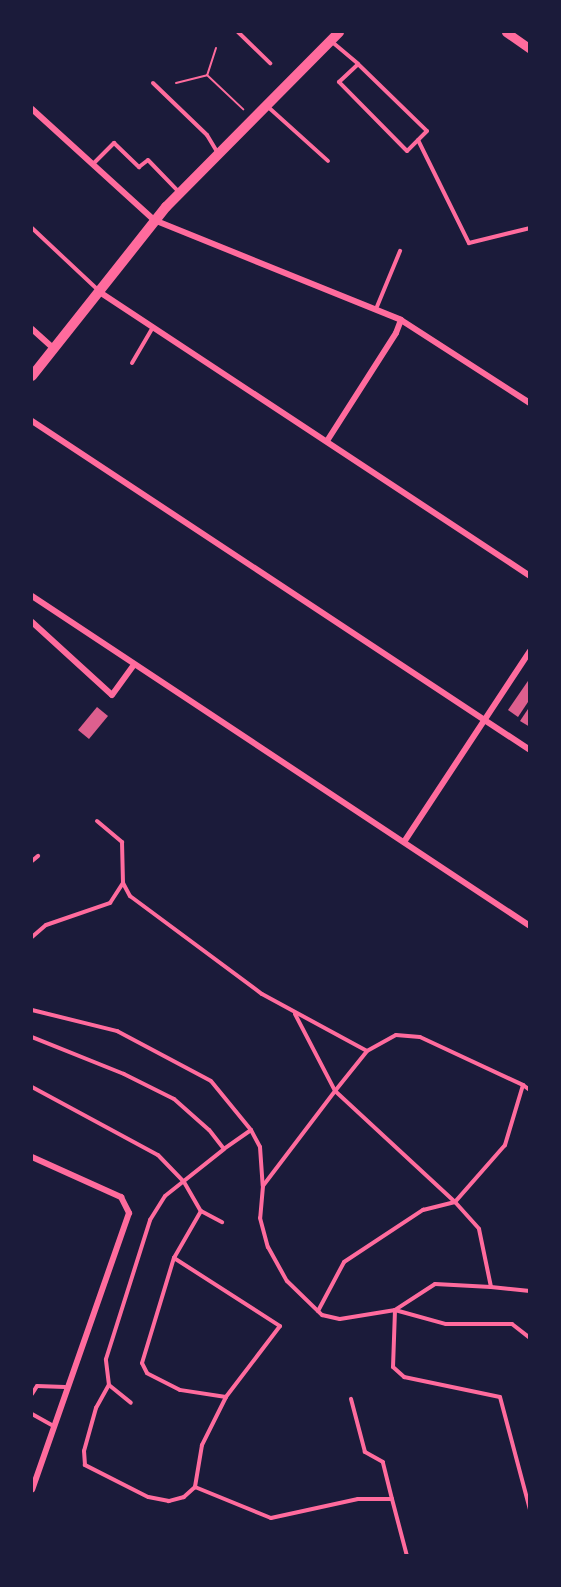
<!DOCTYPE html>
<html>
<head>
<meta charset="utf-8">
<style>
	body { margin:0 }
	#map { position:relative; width:561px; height:1587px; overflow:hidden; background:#1b1b3a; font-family:"Work Sans",sans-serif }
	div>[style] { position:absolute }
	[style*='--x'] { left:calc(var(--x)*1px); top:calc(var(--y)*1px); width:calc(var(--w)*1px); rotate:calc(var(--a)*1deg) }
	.building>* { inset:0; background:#dd5f8e }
	.path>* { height:2px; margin:-1px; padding:0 1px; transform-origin:1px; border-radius:1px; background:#ff6b9d }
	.service>* { height:4px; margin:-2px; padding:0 2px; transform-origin:2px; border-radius:2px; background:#ff6b9d }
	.minor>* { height:6px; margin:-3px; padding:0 3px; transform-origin:3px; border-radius:3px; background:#ff6b9d }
	.tertiary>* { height:9px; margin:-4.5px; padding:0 4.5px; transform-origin:4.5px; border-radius:4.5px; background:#ff6b9d }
	.secondary>* { height:10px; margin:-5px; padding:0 5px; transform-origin:5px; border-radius:5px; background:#ff6b9d }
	span { translate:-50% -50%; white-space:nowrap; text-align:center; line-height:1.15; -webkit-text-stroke:4.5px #1b1b3a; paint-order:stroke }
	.frame { position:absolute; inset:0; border:33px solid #1b1b3a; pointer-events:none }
</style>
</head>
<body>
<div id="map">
	<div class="building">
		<div style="clip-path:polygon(530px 678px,530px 699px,518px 717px,508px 710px)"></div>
		<div style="clip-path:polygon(530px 706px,530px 727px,520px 721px)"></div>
		<div style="clip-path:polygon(97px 707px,108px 716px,89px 739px,78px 730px)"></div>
	</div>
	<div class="path">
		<div style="--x:216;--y:48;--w:28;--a:108"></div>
		<div style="--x:207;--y:75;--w:50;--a:43.4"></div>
		<div style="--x:176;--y:83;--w:32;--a:-14"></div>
	</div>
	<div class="service">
		<div style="--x:238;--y:32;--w:45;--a:44.1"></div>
		<div style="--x:331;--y:41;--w:35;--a:40"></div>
		<div style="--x:358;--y:64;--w:96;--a:44.2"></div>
		<div style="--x:427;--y:131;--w:28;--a:135"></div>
		<div style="--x:407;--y:151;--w:97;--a:-134.6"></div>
		<div style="--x:339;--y:82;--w:26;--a:-43"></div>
		<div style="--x:153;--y:83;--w:75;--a:43.9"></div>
		<div style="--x:207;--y:135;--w:21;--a:59"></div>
		<div style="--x:267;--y:106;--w:82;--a:42"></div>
		<div style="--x:418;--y:140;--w:115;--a:63.7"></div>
		<div style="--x:469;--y:243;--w:63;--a:-13.8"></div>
		<div style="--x:93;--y:164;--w:30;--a:-45"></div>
		<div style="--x:114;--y:143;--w:35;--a:44"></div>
		<div style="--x:139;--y:167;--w:11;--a:-38"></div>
		<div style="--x:148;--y:160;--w:46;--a:45.9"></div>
		<div style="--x:32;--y:228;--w:91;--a:43.2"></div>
		<div style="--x:376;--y:309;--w:63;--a:-67.5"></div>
		<div style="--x:132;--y:363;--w:42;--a:-59.7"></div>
		<div style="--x:97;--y:821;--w:33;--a:40"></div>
		<div style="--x:122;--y:842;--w:41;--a:88.6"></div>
		<div style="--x:123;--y:883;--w:15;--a:62"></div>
		<div style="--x:130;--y:896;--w:164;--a:36.6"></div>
		<div style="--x:262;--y:994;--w:119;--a:28.5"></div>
		<div style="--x:32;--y:861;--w:8;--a:-40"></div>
		<div style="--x:32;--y:937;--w:18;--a:-41"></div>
		<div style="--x:46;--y:925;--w:68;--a:-19"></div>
		<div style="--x:110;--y:903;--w:24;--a:-57"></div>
		<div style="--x:32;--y:1010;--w:88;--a:13.9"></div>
		<div style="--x:117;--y:1031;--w:106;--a:28"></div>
		<div style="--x:211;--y:1081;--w:63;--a:50.8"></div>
		<div style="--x:251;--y:1130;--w:33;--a:145"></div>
		<div style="--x:224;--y:1149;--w:24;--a:-128"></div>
		<div style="--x:209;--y:1130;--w:47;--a:-138.5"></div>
		<div style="--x:174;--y:1099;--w:56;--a:-153.4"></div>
		<div style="--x:124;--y:1074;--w:99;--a:-158.1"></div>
		<div style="--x:295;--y:1014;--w:87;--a:62.5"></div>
		<div style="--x:335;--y:1091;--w:119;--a:127.2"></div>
		<div style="--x:263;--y:1186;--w:32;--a:95"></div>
		<div style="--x:260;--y:1218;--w:30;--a:75"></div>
		<div style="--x:268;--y:1247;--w:39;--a:61"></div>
		<div style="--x:287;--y:1281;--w:49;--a:44.2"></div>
		<div style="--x:322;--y:1315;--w:18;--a:13"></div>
		<div style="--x:340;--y:1319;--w:56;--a:-9.3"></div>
		<div style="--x:395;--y:1310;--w:53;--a:15.4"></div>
		<div style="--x:446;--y:1324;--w:66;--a:0"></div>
		<div style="--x:512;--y:1324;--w:23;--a:38"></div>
		<div style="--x:523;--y:1085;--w:63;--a:106.7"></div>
		<div style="--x:505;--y:1145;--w:76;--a:131.3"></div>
		<div style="--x:455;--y:1202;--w:163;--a:-137.2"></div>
		<div style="--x:335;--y:1091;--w:51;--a:-51.3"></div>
		<div style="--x:367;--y:1051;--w:33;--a:-29"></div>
		<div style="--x:396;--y:1035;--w:24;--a:5"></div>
		<div style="--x:420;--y:1037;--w:114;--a:25"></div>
		<div style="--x:523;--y:1085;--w:9;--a:36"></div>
		<div style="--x:32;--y:1087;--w:143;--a:28.4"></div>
		<div style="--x:158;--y:1155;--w:37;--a:46"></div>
		<div style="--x:184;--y:1182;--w:34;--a:60"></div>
		<div style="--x:201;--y:1211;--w:54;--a:119.9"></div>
		<div style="--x:174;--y:1258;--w:126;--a:32.7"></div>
		<div style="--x:280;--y:1326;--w:89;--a:127.3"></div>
		<div style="--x:226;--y:1397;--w:47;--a:-171.3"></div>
		<div style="--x:180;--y:1390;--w:37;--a:-153"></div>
		<div style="--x:147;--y:1373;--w:11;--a:-117"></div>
		<div style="--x:142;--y:1363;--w:110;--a:-73.1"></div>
		<div style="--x:251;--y:1130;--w:19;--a:62"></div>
		<div style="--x:260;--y:1147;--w:39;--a:86"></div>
		<div style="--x:201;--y:1211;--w:24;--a:28"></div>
		<div style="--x:491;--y:1287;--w:56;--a:-176.9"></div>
		<div style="--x:435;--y:1284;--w:48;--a:147"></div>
		<div style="--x:395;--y:1310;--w:57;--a:92"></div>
		<div style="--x:393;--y:1367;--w:15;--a:42"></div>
		<div style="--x:404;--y:1377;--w:98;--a:11.8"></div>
		<div style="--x:500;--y:1397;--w:117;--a:75.1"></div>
		<div style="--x:318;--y:1311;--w:55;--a:-62"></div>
		<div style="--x:344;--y:1262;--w:95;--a:-33.4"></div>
		<div style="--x:423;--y:1210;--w:33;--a:-14"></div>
		<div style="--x:455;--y:1202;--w:36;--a:48"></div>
		<div style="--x:479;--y:1229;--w:59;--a:78.3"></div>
		<div style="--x:491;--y:1287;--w:39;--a:6"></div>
		<div style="--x:109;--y:1385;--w:28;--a:39"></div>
		<div style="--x:32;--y:1394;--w:9;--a:-58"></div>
		<div style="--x:37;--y:1386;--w:28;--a:2"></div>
		<div style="--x:226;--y:1397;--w:54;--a:116.6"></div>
		<div style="--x:202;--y:1445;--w:43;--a:99.5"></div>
		<div style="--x:195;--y:1487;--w:82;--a:22.2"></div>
		<div style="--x:271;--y:1518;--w:89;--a:-12.3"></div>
		<div style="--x:358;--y:1499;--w:34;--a:0"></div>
		<div style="--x:392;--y:1499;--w:38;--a:-104"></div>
		<div style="--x:383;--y:1462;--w:21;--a:-151"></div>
		<div style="--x:365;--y:1452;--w:55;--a:-104.8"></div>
		<div style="--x:32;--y:1414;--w:23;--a:29"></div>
		<div style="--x:195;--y:1487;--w:15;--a:138"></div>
		<div style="--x:184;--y:1497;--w:16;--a:165"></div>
		<div style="--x:169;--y:1501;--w:21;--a:-169"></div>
		<div style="--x:148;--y:1497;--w:71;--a:-153.1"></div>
		<div style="--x:85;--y:1465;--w:14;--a:-94"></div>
		<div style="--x:84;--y:1451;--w:45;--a:-74.4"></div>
		<div style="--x:96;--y:1408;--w:26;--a:-61"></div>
		<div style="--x:109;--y:1385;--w:26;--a:-97"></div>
		<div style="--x:106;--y:1359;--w:146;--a:-72.4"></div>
		<div style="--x:150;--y:1220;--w:28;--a:-58"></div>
		<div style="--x:165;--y:1196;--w:75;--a:-38.5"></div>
		<div style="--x:392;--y:1499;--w:59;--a:75.3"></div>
	</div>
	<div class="minor">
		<div style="--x:32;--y:109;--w:165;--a:42.3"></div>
		<div style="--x:154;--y:220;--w:266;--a:22"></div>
		<div style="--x:401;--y:320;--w:153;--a:32.8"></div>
		<div style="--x:98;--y:291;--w:518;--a:33.41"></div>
		<div style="--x:32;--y:329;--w:28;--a:42"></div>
		<div style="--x:32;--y:421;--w:597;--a:33.45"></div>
		<div style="--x:327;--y:441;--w:128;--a:-57.4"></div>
		<div style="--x:396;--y:333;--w:14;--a:-69"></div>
		<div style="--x:32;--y:596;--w:597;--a:33.53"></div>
		<div style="--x:32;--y:622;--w:108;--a:42.4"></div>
		<div style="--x:112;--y:695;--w:37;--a:-54"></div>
		<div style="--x:404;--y:842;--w:229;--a:-56.6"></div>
		<div style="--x:32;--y:1157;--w:98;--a:24.2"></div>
		<div style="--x:121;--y:1197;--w:18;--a:63"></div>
		<div style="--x:129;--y:1213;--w:293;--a:109.3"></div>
	</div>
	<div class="tertiary">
		<div style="--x:506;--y:32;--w:29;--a:35"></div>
	</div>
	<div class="secondary">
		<div style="--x:32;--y:376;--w:216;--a:-51.6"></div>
		<div style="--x:166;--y:207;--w:246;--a:-45.3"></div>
	</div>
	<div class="frame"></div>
</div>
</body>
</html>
